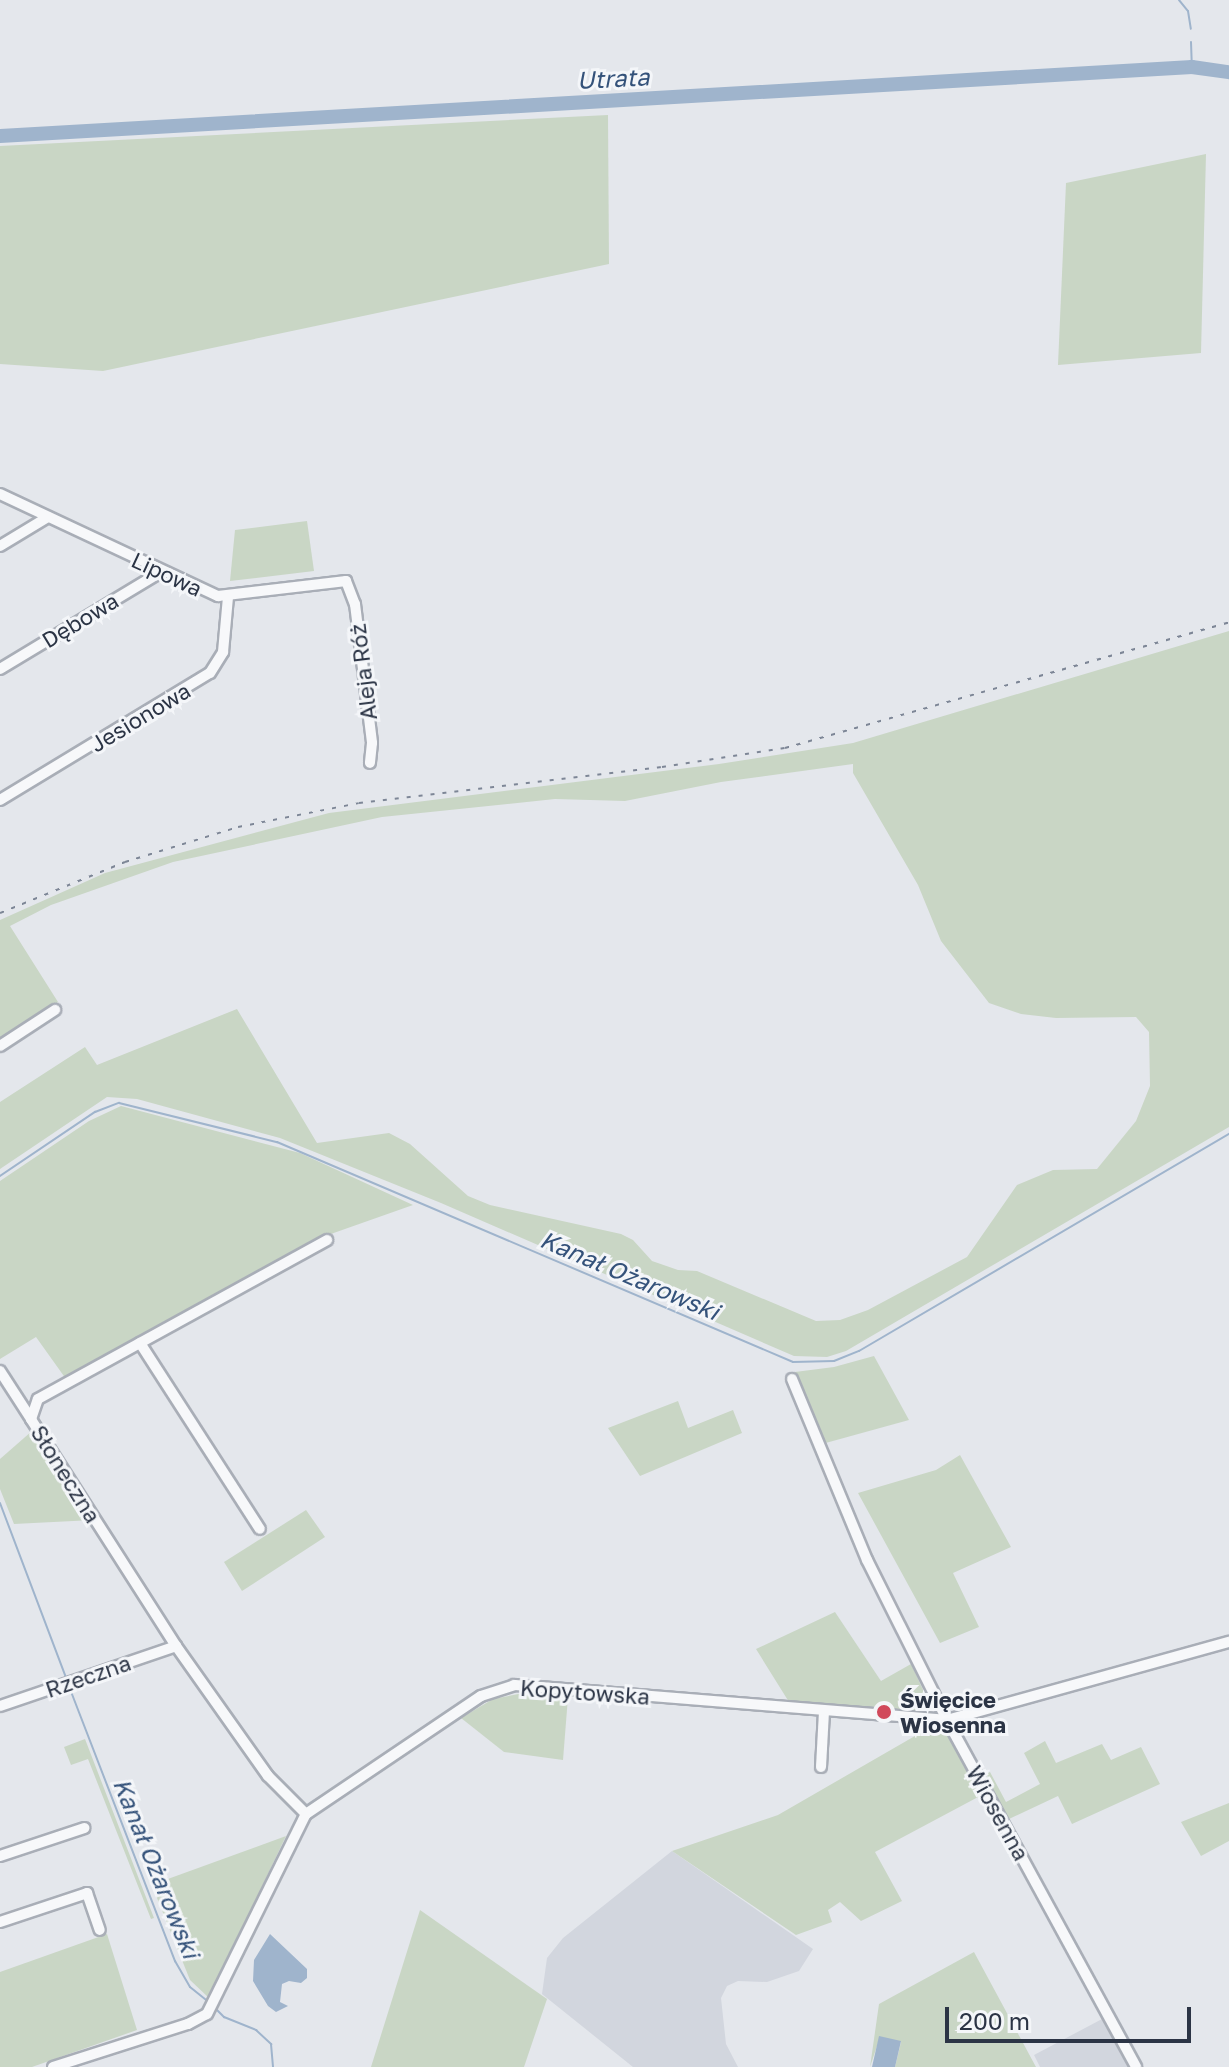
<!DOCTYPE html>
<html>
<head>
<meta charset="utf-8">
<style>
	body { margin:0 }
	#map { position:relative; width:1229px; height:2067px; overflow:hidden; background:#e4e7ec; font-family:"Golos Text",sans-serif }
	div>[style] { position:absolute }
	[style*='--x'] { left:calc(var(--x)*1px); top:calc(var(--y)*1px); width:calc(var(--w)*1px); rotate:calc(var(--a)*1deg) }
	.built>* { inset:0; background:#d2d6de }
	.green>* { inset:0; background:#c9d6c5 }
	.water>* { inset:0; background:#9fb4cc }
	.stream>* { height:2px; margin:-1px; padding:0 1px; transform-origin:1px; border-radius:1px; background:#9fb4cc }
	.river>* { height:14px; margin:-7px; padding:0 7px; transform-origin:7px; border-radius:7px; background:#9fb4cc }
	.roads { filter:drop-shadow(2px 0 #a9aeb7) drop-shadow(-2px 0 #a9aeb7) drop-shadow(0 2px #a9aeb7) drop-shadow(0 -2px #a9aeb7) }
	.minor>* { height:10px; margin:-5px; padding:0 5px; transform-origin:5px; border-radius:5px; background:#f7f8fa }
	.rail>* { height:2px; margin-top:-1px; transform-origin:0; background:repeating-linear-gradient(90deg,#7d8696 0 4px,transparent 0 12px) }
	.dots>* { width:22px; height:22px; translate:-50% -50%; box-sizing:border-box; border:4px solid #f4f6f9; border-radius:50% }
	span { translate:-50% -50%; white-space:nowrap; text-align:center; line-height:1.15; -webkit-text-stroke:6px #f4f6f9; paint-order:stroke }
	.street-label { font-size:22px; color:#2b3445 }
	.poi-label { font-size:22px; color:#2b3445; font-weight:700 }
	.left { translate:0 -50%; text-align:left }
	.water-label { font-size:24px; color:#34527a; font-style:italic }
	.scale { position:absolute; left:945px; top:2007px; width:246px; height:36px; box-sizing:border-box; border:4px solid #2b3445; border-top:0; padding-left:10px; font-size:24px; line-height:28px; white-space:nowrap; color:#2b3445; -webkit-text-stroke:6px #f4f6f9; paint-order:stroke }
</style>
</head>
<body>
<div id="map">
	<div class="built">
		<div style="clip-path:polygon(672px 1851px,813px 1949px,799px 1971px,767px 1982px,738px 1981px,727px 1986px,721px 1998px,726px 2044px,738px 2067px,633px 2067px,542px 1994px,547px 1958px,563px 1938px)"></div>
		<div style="clip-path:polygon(1104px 2018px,1130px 2067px,1040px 2067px,1034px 2055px)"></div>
	</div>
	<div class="green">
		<div style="clip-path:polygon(608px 115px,609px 264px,103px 371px,0 364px,0 146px)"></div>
		<div style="clip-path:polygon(1206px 154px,1201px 353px,1058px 365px,1066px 183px)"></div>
		<div style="clip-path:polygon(307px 521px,314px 571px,230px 581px,235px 530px)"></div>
		<div style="clip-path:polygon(1229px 631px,1229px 1127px,846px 1351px,827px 1357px,794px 1356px,441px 1203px,280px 1138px,137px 1099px,107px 1097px,0 1169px,0 1102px,85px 1047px,97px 1065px,237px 1009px,317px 1143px,389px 1133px,410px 1144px,468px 1196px,490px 1205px,621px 1234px,633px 1240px,652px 1261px,678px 1270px,697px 1271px,816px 1321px,840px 1320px,868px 1310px,967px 1257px,1017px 1185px,1053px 1170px,1097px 1169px,1136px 1121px,1150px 1086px,1149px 1032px,1136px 1017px,1056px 1018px,1021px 1014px,989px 1003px,941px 941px,918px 885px,853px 773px,853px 764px,721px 782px,625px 801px,555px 799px,382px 817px,173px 862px,51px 905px,10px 926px,58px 1002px,0 1040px,0 920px,105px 873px,329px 813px,719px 764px,853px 743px)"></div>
		<div style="clip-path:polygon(121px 1106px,300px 1153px,413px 1205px,328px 1235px,66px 1379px,36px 1337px,0 1359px,0 1181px,89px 1121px)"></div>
		<div style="clip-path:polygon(874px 1356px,909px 1420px,822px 1444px,795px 1372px,834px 1367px)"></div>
		<div style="clip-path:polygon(678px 1401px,688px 1428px,733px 1410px,742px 1433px,640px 1476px,608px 1428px)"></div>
		<div style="clip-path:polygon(32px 1431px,93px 1520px,14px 1524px,0 1489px,0 1459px)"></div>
		<div style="clip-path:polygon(960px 1455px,1011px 1547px,953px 1573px,979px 1627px,940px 1643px,858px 1493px,936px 1470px)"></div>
		<div style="clip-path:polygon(306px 1510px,325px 1537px,242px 1591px,224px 1562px)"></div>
		<div style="clip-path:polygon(835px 1612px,881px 1681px,911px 1664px,932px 1709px,931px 1713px,789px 1702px,756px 1649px)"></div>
		<div style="clip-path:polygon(534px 1691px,568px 1697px,563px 1760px,504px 1752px,461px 1718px,493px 1699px)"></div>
		<div style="clip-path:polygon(934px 1725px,947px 1729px,980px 1796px,875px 1852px,902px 1901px,861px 1921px,840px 1902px,828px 1910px,832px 1922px,796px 1935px,672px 1851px,778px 1815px)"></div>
		<div style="clip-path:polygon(85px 1739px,154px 1918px,151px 1919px,88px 1759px,71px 1765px,64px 1747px)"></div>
		<div style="clip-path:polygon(1045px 1741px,1056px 1763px,1102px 1744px,1111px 1760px,1141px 1747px,1160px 1784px,1072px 1824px,1058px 1796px,1009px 1819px,984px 1775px,990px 1772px,1006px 1802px,1040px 1784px,1024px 1753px)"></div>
		<div style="clip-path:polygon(1229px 1803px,1229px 1841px,1201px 1856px,1181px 1822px)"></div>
		<div style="clip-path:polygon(286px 1836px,209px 1998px,190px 1980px,153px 1888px,154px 1884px)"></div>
		<div style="clip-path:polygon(420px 1910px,547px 1999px,524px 2067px,371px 2067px)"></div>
		<div style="clip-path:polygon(107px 1934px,137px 2030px,32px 2067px,0 2067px,0 1972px)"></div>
		<div style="clip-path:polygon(974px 1952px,1036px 2067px,895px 2067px,901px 2042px,880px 2037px,870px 2067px,879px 2004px)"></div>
	</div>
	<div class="water">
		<div style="clip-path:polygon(270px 1934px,307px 1969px,307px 1978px,301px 1983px,289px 1981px,282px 1984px,280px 2002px,288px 2006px,276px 2012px,268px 2006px,253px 1981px,254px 1960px)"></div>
		<div style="clip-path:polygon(879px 2036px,901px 2041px,895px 2067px,872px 2067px)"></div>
	</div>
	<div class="stream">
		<div style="--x:1179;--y:0;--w:14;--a:51"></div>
		<div style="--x:1188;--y:11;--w:18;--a:81"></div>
		<div style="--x:1191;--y:42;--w:25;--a:88"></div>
		<div style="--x:0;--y:1176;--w:115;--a:-34"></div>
		<div style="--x:95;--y:1112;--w:26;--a:-21"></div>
		<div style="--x:119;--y:1103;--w:163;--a:13.9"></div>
		<div style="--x:277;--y:1142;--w:561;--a:23.09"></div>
		<div style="--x:793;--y:1362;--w:41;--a:-1.4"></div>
		<div style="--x:834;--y:1361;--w:27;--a:-22"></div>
		<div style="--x:859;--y:1351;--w:429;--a:-30.4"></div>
		<div style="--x:0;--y:1503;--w:187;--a:69.3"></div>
		<div style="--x:70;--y:1689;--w:292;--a:68.9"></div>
		<div style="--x:175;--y:1961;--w:30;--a:60"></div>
		<div style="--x:190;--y:1987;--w:22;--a:39"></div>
		<div style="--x:215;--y:2008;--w:13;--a:45"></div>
		<div style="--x:224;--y:2017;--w:35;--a:22"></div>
		<div style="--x:256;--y:2030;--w:21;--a:43"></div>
		<div style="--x:271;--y:2044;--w:23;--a:85"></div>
	</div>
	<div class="river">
		<div style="--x:0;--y:136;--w:1194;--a:-3.31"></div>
		<div style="--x:1192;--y:67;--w:37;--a:8"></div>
	</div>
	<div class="roads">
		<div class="minor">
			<div style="--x:0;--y:494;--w:241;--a:25.1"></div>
			<div style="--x:218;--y:596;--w:129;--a:-6.7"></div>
			<div style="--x:346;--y:581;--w:25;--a:69"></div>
			<div style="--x:355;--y:604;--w:140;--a:83"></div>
			<div style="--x:372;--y:743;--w:20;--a:96"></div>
			<div style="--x:0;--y:546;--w:56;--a:-31.1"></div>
			<div style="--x:0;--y:669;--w:188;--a:-31.1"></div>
			<div style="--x:0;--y:800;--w:245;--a:-31.2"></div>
			<div style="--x:210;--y:673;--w:25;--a:-58"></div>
			<div style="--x:223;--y:652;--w:55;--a:-84.8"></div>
			<div style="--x:0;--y:1046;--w:66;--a:-33.2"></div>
			<div style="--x:140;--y:1343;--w:221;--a:57.2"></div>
			<div style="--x:0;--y:1371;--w:57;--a:57.1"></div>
			<div style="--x:792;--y:1379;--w:196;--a:67.5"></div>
			<div style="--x:867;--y:1560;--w:179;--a:63.4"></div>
			<div style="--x:947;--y:1720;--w:395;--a:61.4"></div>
			<div style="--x:0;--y:1706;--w:186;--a:-18.8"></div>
			<div style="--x:821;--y:1767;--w:56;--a:-86.9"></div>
			<div style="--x:306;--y:1814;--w:54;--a:-135"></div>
			<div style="--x:268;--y:1776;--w:159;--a:-125.3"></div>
			<div style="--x:176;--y:1646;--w:269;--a:-122.6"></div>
			<div style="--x:31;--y:1419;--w:21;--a:-71"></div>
			<div style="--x:38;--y:1399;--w:330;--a:-28.8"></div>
			<div style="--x:0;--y:1856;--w:89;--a:-18.4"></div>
			<div style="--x:0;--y:1922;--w:92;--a:-18.4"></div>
			<div style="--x:87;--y:1893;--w:39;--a:71"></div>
			<div style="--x:53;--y:2067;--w:142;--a:-17.7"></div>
			<div style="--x:188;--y:2024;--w:21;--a:-28"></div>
			<div style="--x:207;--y:2014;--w:223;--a:-63.7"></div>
			<div style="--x:306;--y:1814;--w:211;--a:-34"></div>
			<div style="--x:481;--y:1696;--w:35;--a:-18"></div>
			<div style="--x:514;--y:1685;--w:434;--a:4.6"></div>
			<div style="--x:947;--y:1720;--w:293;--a:-15.5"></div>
		</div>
	</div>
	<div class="rail">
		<div style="--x:0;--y:913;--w:135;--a:-22.2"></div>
		<div style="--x:125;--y:862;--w:118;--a:-17.2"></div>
		<div style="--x:238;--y:827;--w:123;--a:-11.2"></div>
		<div style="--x:359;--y:803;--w:305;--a:-6.8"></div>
		<div style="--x:662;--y:767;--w:124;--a:-8.8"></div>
		<div style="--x:785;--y:748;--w:462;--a:-15.8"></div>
	</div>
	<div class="dots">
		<div style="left:884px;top:1712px;background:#d1495b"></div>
	</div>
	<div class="street-label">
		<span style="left:167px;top:574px;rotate:25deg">Lipowa</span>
		<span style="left:80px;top:620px;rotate:-31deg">Dębowa</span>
		<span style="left:363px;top:672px;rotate:-97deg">Aleja Róż</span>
		<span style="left:140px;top:717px;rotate:-31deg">Jesionowa</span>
		<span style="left:66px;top:1474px;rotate:58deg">Słoneczna</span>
		<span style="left:88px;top:1676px;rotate:-19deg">Rzeczna</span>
		<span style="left:585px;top:1692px;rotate:4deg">Kopytowska</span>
		<span style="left:998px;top:1813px;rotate:61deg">Wiosenna</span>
	</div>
	<div class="poi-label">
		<span class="left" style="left:900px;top:1712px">Święcice<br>Wiosenna</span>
	</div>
	<div class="water-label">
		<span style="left:613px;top:78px;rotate:-3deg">Utrata</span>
		<span style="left:630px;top:1275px;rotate:23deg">Kanał Ożarowski</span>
		<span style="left:157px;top:1868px;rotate:68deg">Kanał Ożarowski</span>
	</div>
	<div class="scale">200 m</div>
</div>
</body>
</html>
